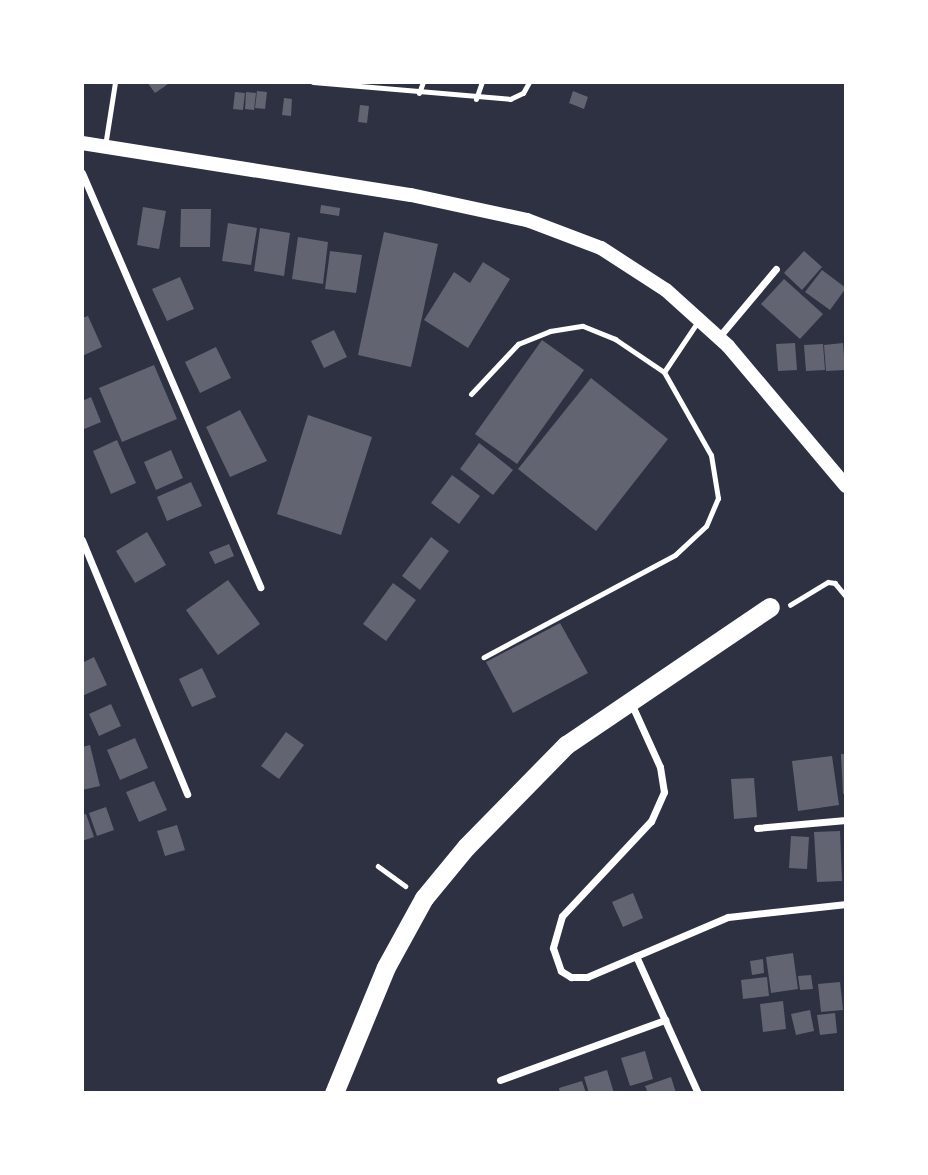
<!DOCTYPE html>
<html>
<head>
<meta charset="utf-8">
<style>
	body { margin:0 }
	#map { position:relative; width:928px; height:1175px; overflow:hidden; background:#2d3142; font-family:Manrope,sans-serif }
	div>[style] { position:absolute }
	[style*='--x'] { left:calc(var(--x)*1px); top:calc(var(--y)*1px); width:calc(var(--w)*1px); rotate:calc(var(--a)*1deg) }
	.building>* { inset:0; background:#626471 }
	.path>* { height:4.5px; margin:-2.25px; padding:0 2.25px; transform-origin:2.25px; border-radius:2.25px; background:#fff }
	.service>* { height:5px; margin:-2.5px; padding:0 2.5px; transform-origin:2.5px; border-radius:2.5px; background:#fff }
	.minor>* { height:7px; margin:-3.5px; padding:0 3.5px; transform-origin:3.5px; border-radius:3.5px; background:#fff }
	.secondary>* { height:14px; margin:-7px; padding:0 7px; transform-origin:7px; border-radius:7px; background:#fff }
	.trunk>* { height:19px; margin:-9.5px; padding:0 9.5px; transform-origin:9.5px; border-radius:9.5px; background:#fff }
	span { translate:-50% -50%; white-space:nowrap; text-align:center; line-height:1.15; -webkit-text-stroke:7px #fff; paint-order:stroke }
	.frame { position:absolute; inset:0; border:84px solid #fff; pointer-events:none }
</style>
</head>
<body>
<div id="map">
	<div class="building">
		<div style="clip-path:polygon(147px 82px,171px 82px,155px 93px)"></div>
		<div style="clip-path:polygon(257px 91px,267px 92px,265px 109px,255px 108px)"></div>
		<div style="clip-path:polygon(573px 91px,588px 97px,584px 109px,569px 103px)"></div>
		<div style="clip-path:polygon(235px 92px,245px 93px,243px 110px,233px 109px)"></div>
		<div style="clip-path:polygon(246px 92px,256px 93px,254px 110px,245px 109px)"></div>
		<div style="clip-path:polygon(284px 98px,292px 99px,291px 116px,282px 115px)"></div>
		<div style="clip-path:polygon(360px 105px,369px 106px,367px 123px,358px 122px)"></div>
		<div style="clip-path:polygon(321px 205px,340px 208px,339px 216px,320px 213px)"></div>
		<div style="clip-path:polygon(143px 207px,166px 211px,159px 249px,137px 245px)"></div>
		<div style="clip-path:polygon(181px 209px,211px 209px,210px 247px,180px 247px)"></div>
		<div style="clip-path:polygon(228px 223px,257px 228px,251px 265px,222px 261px)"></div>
		<div style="clip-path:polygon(260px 228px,290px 233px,284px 276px,254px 271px)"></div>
		<div style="clip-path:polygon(384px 232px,438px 244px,411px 367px,358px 355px)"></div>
		<div style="clip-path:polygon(298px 237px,328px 242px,323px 284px,292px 279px)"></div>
		<div style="clip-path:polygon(330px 251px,362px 255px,356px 293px,325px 289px)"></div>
		<div style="clip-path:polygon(804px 251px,822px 267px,802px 290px,784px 273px)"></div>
		<div style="clip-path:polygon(483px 262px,510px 279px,468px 348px,424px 320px,454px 272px,470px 283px)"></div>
		<div style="clip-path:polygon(822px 270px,846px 288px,830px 310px,805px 292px)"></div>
		<div style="clip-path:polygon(180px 277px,194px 309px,167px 321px,152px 289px)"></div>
		<div style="clip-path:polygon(784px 279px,823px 314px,800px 339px,761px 304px)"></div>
		<div style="clip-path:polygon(88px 316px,102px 347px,82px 356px,82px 318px)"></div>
		<div style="clip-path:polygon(334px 330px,347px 357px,324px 368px,311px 341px)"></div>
		<div style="clip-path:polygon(542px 340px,584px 370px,517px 464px,475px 434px)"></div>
		<div style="clip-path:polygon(795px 343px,797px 370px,778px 371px,776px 344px)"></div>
		<div style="clip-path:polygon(843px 343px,845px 370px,826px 371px,824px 345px)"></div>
		<div style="clip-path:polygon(823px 344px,825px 370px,806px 371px,804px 345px)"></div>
		<div style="clip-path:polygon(216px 347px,231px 378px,200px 393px,185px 362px)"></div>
		<div style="clip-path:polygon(154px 365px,177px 419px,122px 442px,99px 388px)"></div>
		<div style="clip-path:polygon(591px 378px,668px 439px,596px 531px,518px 469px)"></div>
		<div style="clip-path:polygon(91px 397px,101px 422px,82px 430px,82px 401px)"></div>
		<div style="clip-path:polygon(240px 410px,267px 461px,230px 477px,206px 427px)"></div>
		<div style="clip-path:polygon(308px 415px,372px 437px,341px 535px,277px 514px)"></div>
		<div style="clip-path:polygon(117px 440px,136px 483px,111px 494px,93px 451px)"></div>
		<div style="clip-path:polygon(479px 443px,513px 470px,493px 495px,460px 469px)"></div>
		<div style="clip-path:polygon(171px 450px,183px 478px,156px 490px,144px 462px)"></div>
		<div style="clip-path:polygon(452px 475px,480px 496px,459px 524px,431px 503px)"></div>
		<div style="clip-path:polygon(191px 482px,202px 506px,167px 521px,157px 497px)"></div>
		<div style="clip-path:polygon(147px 532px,166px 565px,135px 583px,116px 551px)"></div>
		<div style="clip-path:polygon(431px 537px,449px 551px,420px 590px,402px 576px)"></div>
		<div style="clip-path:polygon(229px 544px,234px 556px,215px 564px,209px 552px)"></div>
		<div style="clip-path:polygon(228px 580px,260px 624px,218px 655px,186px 610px)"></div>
		<div style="clip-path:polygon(393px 583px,416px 600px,386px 641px,363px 624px)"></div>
		<div style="clip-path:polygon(560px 623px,588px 673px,513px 713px,486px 662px)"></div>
		<div style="clip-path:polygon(94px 657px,107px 685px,82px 696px,82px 663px)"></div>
		<div style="clip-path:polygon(202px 668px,216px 697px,192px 707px,179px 679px)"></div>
		<div style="clip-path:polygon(111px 704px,121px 726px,99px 736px,89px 714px)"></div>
		<div style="clip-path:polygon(286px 732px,304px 745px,279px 779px,261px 766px)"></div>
		<div style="clip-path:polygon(135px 738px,148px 768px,120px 780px,107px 750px)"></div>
		<div style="clip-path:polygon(90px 745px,100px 786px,82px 790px,82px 747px)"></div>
		<div style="clip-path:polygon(841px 754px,846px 754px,846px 794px,843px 794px)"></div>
		<div style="clip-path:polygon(832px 756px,839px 805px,798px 811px,792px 761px)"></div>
		<div style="clip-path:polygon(754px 778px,757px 817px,734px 819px,731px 779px)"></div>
		<div style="clip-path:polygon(154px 781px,167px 810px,139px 822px,126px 792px)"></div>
		<div style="clip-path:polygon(106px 807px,114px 830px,97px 836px,89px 813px)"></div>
		<div style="clip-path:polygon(86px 814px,94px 837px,82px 841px,82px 815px)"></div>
		<div style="clip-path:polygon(177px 825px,185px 850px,165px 856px,157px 831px)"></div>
		<div style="clip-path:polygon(840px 831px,842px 881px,817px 882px,814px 832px)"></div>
		<div style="clip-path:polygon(791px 836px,809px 837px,807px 869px,789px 868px)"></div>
		<div style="clip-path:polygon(633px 893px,643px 918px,623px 927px,612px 902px)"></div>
		<div style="clip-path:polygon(793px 953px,798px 989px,771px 993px,766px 957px)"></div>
		<div style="clip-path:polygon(763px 959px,764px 973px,752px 975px,750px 961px)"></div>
		<div style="clip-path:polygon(811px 975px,813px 989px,800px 990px,798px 976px)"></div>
		<div style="clip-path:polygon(767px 977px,769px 996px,743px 999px,741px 980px)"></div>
		<div style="clip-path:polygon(840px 982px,843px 1010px,821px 1012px,818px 984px)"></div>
		<div style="clip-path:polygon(783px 1001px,786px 1029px,763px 1032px,760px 1004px)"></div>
		<div style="clip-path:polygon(810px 1010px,814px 1031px,796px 1035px,791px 1014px)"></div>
		<div style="clip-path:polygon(835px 1013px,837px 1033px,820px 1035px,817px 1015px)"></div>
		<div style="clip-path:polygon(645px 1051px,653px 1079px,630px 1086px,621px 1058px)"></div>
		<div style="clip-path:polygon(607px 1070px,614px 1093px,589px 1093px,584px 1077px)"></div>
		<div style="clip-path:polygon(671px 1077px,676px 1093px,648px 1093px,645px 1086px)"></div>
		<div style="clip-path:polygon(582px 1081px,586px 1093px,560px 1093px,559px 1088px)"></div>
	</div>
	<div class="path">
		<div style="--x:790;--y:605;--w:44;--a:-31.2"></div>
		<div style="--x:828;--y:582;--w:7;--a:8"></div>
		<div style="--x:835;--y:583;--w:17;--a:50"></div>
		<div style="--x:378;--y:866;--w:34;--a:36"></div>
	</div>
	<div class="service">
		<div style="--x:313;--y:82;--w:198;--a:4.9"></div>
		<div style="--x:510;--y:99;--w:14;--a:-25"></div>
		<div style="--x:523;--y:93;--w:13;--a:-61"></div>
		<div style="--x:419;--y:93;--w:12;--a:-70"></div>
		<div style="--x:476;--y:99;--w:18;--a:-71"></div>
		<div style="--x:105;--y:146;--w:65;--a:-81.1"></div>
		<div style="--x:664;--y:372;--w:63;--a:-56.1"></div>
		<div style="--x:471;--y:394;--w:69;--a:-46.8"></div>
		<div style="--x:518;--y:344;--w:35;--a:-22"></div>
		<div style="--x:550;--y:331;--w:33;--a:-9"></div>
		<div style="--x:583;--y:326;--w:35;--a:22"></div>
		<div style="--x:615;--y:339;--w:59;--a:34"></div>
		<div style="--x:664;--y:372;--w:95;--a:60.5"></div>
		<div style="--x:711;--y:455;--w:44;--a:80.8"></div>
		<div style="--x:718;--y:498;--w:30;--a:113"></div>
		<div style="--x:706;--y:526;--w:42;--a:136.9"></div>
		<div style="--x:675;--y:555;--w:217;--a:151.9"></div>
	</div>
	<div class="minor">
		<div style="--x:82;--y:173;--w:451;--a:66.7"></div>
		<div style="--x:718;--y:338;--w:90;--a:-50"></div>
		<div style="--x:82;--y:540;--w:275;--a:67.5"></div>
		<div style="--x:631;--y:703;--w:70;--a:65.6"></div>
		<div style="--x:660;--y:767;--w:25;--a:81"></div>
		<div style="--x:664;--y:792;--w:32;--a:114"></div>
		<div style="--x:651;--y:821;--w:130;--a:133.1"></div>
		<div style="--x:562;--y:916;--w:33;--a:106"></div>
		<div style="--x:553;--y:948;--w:24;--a:71"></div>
		<div style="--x:561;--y:971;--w:12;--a:31"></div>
		<div style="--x:571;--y:977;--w:16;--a:0"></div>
		<div style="--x:587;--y:977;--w:153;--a:-23.1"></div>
		<div style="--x:728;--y:917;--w:119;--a:-6.3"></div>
		<div style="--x:757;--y:828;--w:89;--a:-5.1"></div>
		<div style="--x:636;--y:956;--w:150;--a:65.7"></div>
		<div style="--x:500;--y:1080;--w:176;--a:-20"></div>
	</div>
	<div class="secondary">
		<div style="--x:82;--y:143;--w:333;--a:9"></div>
		<div style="--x:411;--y:195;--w:119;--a:12.2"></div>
		<div style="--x:527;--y:220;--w:79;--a:20.7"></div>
		<div style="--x:601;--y:248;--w:77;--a:32.9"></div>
		<div style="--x:666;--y:290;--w:84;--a:42.1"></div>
		<div style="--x:728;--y:346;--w:183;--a:49.9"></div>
	</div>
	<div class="trunk">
		<div style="--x:334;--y:1093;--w:136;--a:-67.6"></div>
		<div style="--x:386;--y:967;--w:79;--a:-61.2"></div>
		<div style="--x:424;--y:898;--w:66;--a:-50.5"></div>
		<div style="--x:466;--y:847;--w:143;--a:-45.6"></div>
		<div style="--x:566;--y:745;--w:246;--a:-34.1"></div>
	</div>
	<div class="frame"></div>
</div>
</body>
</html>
